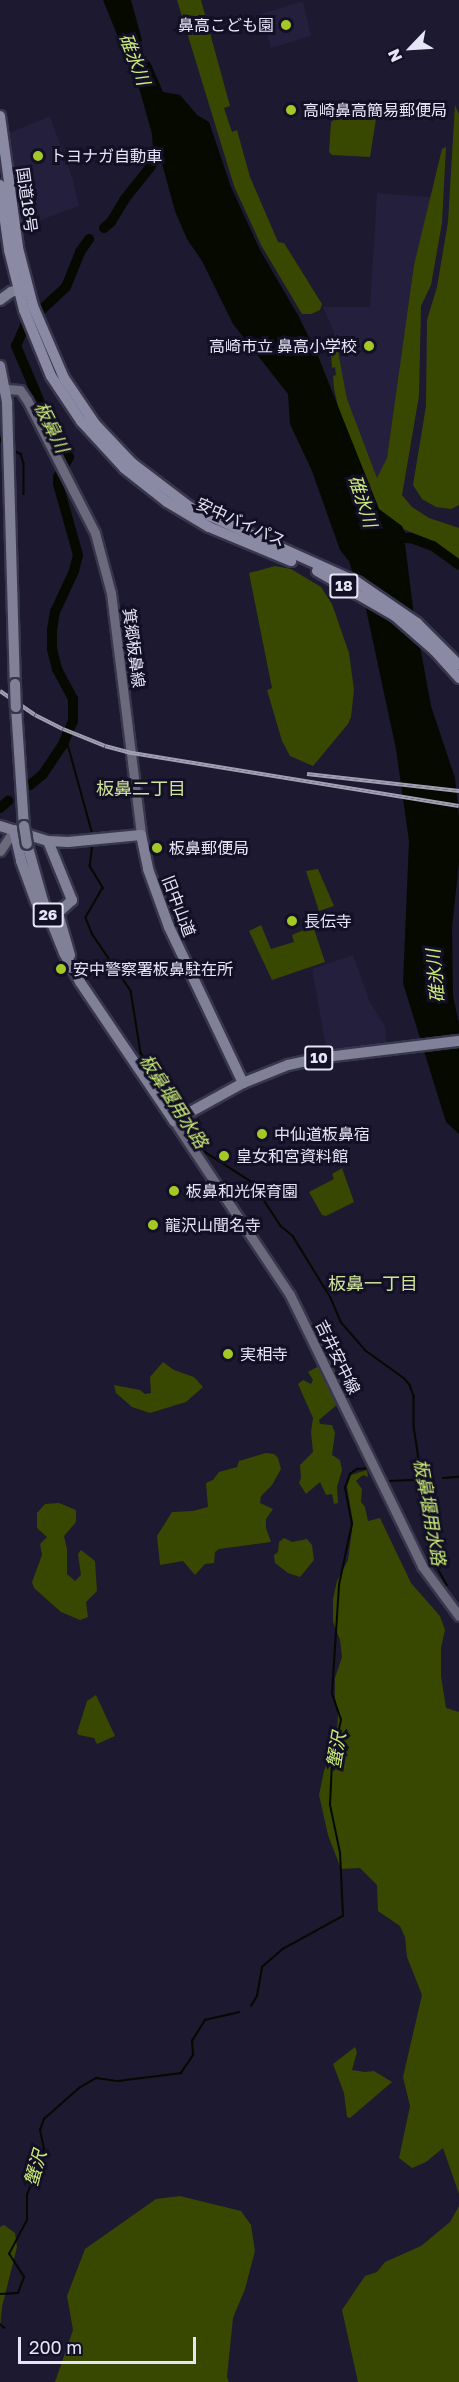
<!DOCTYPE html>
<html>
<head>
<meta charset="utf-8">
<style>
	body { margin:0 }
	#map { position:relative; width:459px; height:2382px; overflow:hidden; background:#1c1930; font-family:"Golos Text","Noto Sans JP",sans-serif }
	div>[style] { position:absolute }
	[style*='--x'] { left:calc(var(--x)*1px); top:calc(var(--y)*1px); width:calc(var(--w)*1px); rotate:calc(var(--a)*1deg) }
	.built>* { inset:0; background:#231f3c }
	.green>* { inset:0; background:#394800 }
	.water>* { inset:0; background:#050900 }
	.stream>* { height:1.5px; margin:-0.75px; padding:0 0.75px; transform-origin:0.75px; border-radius:0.75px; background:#050900 }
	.river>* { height:10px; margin:-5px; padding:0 5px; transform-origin:5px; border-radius:5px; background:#050900 }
	.roads { filter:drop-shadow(2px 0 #38364c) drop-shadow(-2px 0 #38364c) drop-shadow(0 2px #38364c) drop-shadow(0 -2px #38364c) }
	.secondary>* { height:9px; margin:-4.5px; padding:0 4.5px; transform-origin:4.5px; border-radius:4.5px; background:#6b6a7d }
	.primary>* { height:10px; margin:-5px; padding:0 5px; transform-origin:5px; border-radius:5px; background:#818099 }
	.trunk>* { height:10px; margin:-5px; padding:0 5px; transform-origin:5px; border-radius:5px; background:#8b8aa5 }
	.rail>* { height:4px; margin-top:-2px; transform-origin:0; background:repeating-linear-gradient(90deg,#131026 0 4.5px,#a2a1b3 0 9px); box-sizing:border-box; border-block:2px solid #a2a1b3 }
	.bridges { filter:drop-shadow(2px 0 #38364c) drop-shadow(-2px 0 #38364c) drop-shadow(0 2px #38364c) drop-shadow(0 -2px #38364c) }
	.primary-bridge>* { height:10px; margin:-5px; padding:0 5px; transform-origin:5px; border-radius:5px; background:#818099 }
	.dots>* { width:16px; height:16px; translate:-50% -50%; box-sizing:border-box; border:3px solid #131026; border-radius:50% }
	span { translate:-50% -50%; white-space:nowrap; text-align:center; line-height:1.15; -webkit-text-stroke:6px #131026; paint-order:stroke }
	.shield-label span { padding:2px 4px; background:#131026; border:2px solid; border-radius:4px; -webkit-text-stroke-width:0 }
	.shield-label { font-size:15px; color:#e6e5f5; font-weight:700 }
	.poi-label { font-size:16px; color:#e6e5f5 }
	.right { translate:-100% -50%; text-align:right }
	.left { translate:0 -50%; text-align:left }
	.street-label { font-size:16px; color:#e6e5f5 }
	.water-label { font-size:18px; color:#ccee76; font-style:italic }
	.neighbourhood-label { font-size:18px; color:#cde499 }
	.north { position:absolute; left:381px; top:18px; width:60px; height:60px; -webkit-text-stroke:4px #131026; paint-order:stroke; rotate:245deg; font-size:16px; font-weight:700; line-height:24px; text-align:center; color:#e6e5f5 }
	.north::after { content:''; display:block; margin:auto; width:21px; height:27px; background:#e6e5f5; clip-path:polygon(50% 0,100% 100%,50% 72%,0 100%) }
	.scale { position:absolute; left:18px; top:2337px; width:178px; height:27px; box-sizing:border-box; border:3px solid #e6e5f5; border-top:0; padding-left:8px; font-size:18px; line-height:21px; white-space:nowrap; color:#e6e5f5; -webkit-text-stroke:4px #131026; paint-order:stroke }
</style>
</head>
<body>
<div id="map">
	<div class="built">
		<div style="clip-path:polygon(303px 1px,311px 36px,271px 48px,261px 14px)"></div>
		<div style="clip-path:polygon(50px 116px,73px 180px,79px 206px,27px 225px,22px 222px,9px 133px)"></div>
		<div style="clip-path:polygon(377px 193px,432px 197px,414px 265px,387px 458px,377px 479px,347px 399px,335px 335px,323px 307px,370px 307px)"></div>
		<div style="clip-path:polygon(353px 955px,370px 1002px,385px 1027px,387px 1046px,327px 1053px,312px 969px)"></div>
	</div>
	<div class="green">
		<div style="clip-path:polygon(177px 0,201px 0,230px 106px,224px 108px,232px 132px,237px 130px,250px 177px,278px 242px,284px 243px,322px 304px,320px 310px,311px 314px,302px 314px,261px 245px,234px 186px)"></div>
		<div style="clip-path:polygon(455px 105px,459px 114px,459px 505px,451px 509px,436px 507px,422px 499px,413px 485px,426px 406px,427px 320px,437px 287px,448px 222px)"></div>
		<div style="clip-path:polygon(374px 116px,376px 119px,370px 157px,332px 155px,329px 152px,331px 122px,334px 120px)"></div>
		<div style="clip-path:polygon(446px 147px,442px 223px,431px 285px,421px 306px,419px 396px,402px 495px,412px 507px,429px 518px,459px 528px,459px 561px,428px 539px,396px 526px,379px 509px,340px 416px,334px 388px,333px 376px,336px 375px,335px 367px,332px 368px,330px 339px,335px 335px,347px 399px,377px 478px,387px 458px,414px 265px,442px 149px)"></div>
		<div style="clip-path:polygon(275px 566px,291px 569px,321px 587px,332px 604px,349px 653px,354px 690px,351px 717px,348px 724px,313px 766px,290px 756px,282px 741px,267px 690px,272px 688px,249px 573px)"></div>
		<div style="clip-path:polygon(318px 869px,334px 906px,319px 911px,306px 871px)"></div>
		<div style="clip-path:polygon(261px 925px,271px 949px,294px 942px,292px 935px,313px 926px,325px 962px,272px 980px,249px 931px)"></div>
		<div style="clip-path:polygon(342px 1168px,354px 1202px,326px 1216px,322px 1215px,309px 1192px,334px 1179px,332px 1174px)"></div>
		<div style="clip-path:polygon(319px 1361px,339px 1403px,319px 1420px,320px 1424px,332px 1425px,335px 1433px,332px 1455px,340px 1460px,342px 1470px,337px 1487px,338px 1503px,334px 1504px,332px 1494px,326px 1495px,320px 1482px,306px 1494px,299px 1483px,301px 1478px,300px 1465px,313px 1452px,311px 1432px,313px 1418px,298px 1384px,303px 1380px,311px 1384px,313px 1380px,308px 1372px,317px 1367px)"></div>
		<div style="clip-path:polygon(163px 1362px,174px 1370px,194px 1377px,203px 1387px,186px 1402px,150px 1413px,132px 1407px,116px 1393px,114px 1385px,140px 1390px,145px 1394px,151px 1393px,150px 1377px)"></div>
		<div style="clip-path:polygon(266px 1453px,274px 1454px,278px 1458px,281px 1469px,272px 1485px,261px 1496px,260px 1503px,273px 1509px,266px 1519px,266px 1528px,271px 1542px,219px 1549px,215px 1552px,214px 1563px,205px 1564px,195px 1575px,183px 1561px,160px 1565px,157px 1536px,172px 1512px,193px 1511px,208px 1507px,206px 1483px,213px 1480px,219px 1472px,237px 1467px,239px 1461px)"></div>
		<div style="clip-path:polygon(367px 1470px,368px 1477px,363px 1475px,356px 1481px,362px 1489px,361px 1502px,365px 1507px,368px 1521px,380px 1518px,411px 1583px,440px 1616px,445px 1630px,441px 1648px,441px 1676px,446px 1708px,459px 1712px,459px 2194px,443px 2148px,426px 2162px,412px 2168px,399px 2158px,410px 2106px,403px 2077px,422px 1995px,407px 1957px,405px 1937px,400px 1926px,378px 1911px,377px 1885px,360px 1868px,341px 1869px,328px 1835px,319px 1795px,324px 1771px,337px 1735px,338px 1714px,335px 1698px,335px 1678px,342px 1657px,340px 1640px,333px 1622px,333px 1599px,337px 1581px,348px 1560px,353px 1523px,347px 1486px,351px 1475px)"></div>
		<div style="clip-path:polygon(59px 1503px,76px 1510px,76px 1522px,64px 1536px,67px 1549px,67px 1574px,75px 1581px,81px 1575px,78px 1554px,81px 1550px,95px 1561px,97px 1591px,86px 1602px,88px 1617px,80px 1620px,61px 1612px,34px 1588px,32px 1582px,42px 1555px,40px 1544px,47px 1537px,37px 1528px,37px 1513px,45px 1504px)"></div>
		<div style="clip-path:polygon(284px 1538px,292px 1542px,307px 1539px,312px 1545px,314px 1560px,300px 1577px,288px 1573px,275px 1563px,274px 1555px,278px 1552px,279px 1542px)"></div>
		<div style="clip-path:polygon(96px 1695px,115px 1736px,97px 1744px,94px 1738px,79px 1735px,77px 1733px,87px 1701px)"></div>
		<div style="clip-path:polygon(355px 2047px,357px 2052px,352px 2070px,365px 2072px,374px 2071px,392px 2082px,350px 2118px,347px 2117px,344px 2093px,333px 2064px)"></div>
		<div style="clip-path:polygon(180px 2196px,241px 2211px,251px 2225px,255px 2251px,245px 2289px,233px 2318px,227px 2377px,229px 2382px,55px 2382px,73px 2330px,67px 2296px,85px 2249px,156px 2199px)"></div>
		<div style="clip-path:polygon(459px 2206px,459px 2382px,358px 2382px,342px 2310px,365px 2276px,377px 2272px,385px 2262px,421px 2246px,450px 2222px)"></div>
		<div style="clip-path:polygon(4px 2225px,15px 2233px,17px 2247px,2px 2307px,0 2328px,0 2227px)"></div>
	</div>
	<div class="water">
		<div style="clip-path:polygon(103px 0,131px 0,142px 40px,138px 50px,151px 64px,163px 92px,180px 95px,197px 115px,209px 122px,231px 187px,260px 250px,299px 317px,318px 356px,379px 509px,402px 526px,405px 533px,399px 535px,405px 544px,413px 608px,431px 706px,455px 778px,459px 817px,459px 862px,452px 928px,453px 996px,459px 1023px,459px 1134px,446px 1122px,403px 983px,409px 841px,396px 749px,366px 609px,350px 583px,352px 571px,349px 561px,340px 550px,312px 471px,290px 424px,288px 394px,233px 324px,202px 261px,187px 239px,175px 211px,160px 156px,153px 149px,152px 134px,140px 91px)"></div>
	</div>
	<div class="stream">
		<div style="--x:0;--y:437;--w:9;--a:69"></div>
		<div style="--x:15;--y:451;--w:7;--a:27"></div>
		<div style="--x:21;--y:454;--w:10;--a:73"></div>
		<div style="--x:24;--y:464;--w:30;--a:90"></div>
		<div style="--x:66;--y:737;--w:102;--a:74.6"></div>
		<div style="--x:93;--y:843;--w:23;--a:97"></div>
		<div style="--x:90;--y:866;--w:26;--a:59"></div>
		<div style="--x:103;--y:888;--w:34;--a:120"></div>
		<div style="--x:86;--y:918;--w:18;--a:68"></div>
		<div style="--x:93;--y:935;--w:68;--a:55.8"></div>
		<div style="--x:131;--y:991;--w:63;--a:80.8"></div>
		<div style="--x:141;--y:1053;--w:72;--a:57"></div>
		<div style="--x:185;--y:1120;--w:38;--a:58"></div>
		<div style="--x:205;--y:1152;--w:56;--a:32.6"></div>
		<div style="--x:252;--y:1182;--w:53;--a:56.6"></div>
		<div style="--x:281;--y:1226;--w:16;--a:40"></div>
		<div style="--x:293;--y:1236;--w:73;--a:58.5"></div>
		<div style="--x:331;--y:1298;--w:26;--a:67"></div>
		<div style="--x:341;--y:1322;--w:37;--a:49"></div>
		<div style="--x:365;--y:1350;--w:48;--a:35.7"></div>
		<div style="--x:404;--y:1378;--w:9;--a:49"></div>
		<div style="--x:410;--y:1385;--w:12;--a:70"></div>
		<div style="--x:414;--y:1396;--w:30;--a:90"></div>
		<div style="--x:414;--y:1426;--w:107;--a:81.4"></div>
		<div style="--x:430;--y:1532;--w:34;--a:80"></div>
		<div style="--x:436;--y:1565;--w:23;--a:61"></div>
		<div style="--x:443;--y:1478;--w:16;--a:-4"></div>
		<div style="--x:389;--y:1481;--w:45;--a:-2.5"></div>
		<div style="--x:251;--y:2006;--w:12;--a:-59"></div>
		<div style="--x:257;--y:1996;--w:29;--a:-80"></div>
		<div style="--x:262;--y:1967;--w:28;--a:-41"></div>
		<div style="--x:283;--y:1949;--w:68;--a:-28.8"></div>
		<div style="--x:343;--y:1916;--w:63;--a:-92.7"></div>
		<div style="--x:340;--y:1853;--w:49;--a:-101.8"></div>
		<div style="--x:330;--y:1805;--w:42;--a:-87.3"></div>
		<div style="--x:332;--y:1763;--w:44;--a:-78.2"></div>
		<div style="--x:341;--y:1720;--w:28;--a:-109"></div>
		<div style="--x:332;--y:1694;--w:109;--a:-86.3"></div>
		<div style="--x:339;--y:1585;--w:62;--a:-78"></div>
		<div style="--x:352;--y:1524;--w:37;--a:-101"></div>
		<div style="--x:345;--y:1488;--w:15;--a:-70"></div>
		<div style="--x:350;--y:1474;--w:9;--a:-36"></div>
		<div style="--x:357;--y:1469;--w:13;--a:-4"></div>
		<div style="--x:0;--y:2294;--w:18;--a:-3"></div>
		<div style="--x:18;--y:2293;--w:17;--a:-69"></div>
		<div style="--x:24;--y:2277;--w:27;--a:-123"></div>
		<div style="--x:9;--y:2254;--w:38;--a:-62"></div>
		<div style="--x:27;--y:2220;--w:25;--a:-90"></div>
		<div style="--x:27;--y:2195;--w:49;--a:-69.7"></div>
		<div style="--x:44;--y:2149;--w:19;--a:-102"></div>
		<div style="--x:40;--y:2130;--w:12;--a:-70"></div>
		<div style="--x:44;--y:2119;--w:47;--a:-41.5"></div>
		<div style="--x:79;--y:2088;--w:20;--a:-30"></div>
		<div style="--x:96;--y:2078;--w:22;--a:8"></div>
		<div style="--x:118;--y:2081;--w:64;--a:-7.2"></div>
		<div style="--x:181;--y:2073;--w:22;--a:-56"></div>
		<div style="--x:193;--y:2055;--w:14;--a:-94"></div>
		<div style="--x:192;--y:2041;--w:25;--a:-58"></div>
		<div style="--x:205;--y:2020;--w:35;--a:-13"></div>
		<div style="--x:0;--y:2324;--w:6;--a:39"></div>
	</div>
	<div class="river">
		<div style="--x:104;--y:228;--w:9;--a:-41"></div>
		<div style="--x:111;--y:222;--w:26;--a:-59"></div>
		<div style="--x:124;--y:200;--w:43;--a:-51.5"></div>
		<div style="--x:151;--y:166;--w:29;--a:-63"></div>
		<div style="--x:389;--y:537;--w:22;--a:3"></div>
		<div style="--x:411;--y:538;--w:23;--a:20"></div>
		<div style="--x:433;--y:546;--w:32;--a:36"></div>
		<div style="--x:30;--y:785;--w:17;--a:-40"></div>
		<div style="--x:43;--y:774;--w:34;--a:-56"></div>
		<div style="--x:62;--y:746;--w:27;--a:-66"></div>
		<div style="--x:73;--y:721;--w:22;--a:-90"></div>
		<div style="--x:73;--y:699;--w:34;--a:-118"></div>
		<div style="--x:57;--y:669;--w:21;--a:-104"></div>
		<div style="--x:52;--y:649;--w:19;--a:-90"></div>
		<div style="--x:52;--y:630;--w:18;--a:-81"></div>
		<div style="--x:55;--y:612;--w:45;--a:-65.1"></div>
		<div style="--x:74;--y:571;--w:16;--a:-76"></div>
		<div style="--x:78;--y:555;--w:74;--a:-105.7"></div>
		<div style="--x:58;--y:484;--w:7;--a:-90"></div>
		<div style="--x:58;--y:477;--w:23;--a:-61"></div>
		<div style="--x:69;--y:457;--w:29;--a:-124"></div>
		<div style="--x:53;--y:433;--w:95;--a:-113"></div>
		<div style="--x:16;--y:346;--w:24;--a:-66"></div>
		<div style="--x:26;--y:324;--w:54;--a:-42.8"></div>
		<div style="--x:66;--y:287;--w:38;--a:-68"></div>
		<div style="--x:80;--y:252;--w:16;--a:-55"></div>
		<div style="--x:0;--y:808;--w:11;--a:-41"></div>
	</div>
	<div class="roads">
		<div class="secondary">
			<div style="--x:6;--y:389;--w:14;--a:4"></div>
			<div style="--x:20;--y:390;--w:12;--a:55"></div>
			<div style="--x:27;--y:400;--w:149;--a:62.9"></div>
			<div style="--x:95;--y:533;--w:62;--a:75.1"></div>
			<div style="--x:111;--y:593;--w:244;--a:82.9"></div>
			<div style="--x:0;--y:851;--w:25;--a:-56"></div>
			<div style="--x:174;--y:1121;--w:209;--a:56.3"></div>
			<div style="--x:290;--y:1295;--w:301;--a:64"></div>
			<div style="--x:422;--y:1566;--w:62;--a:53.5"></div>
		</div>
		<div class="primary">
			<div style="--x:0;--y:300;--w:14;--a:-36"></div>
			<div style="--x:11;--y:292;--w:17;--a:-17"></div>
			<div style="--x:0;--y:366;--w:38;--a:79"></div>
			<div style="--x:7;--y:403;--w:281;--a:88.4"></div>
			<div style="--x:16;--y:707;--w:119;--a:86.2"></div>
			<div style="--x:0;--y:826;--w:50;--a:17.4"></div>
			<div style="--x:48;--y:841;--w:20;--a:3"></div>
			<div style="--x:68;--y:842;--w:73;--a:-5.5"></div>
			<div style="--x:141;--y:835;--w:35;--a:78"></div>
			<div style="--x:148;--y:869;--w:62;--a:70.1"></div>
			<div style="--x:169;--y:927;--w:173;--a:64.6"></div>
			<div style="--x:14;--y:830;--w:32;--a:77"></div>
			<div style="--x:21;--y:861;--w:44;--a:69.9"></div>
			<div style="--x:48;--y:841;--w:64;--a:67.9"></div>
			<div style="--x:72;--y:900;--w:19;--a:137"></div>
			<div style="--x:58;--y:913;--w:44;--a:74.1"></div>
			<div style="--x:27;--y:844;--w:59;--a:74.3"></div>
			<div style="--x:43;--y:901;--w:56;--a:68"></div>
			<div style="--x:64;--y:953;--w:33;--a:61"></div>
			<div style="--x:80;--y:982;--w:168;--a:55.9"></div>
			<div style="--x:174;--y:1121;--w:79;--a:-28.8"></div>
			<div style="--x:243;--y:1083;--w:48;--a:-21.8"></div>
			<div style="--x:288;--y:1065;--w:39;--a:-12"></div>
			<div style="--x:326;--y:1057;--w:134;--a:-6.9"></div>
		</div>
		<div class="trunk">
			<div style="--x:0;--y:116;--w:133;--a:82.2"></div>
			<div style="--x:18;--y:248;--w:60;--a:75.5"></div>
			<div style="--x:33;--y:306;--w:78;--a:66.7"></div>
			<div style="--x:64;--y:378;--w:55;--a:56"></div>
			<div style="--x:95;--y:424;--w:54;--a:46.5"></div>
			<div style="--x:132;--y:463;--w:73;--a:37.2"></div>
			<div style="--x:190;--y:507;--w:183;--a:24.2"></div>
			<div style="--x:357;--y:582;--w:73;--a:34.3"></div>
			<div style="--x:417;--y:623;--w:59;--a:45"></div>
			<div style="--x:0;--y:185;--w:66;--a:82.1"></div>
			<div style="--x:9;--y:250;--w:62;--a:76"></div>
			<div style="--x:24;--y:310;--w:71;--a:67.8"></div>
			<div style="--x:51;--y:376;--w:54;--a:56.3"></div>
			<div style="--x:81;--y:421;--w:64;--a:47.5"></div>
			<div style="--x:124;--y:468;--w:55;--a:38.3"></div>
			<div style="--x:167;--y:502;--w:49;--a:30.8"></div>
			<div style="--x:209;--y:527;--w:89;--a:22.5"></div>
			<div style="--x:317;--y:571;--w:90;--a:30"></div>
			<div style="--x:395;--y:616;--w:52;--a:41.1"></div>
			<div style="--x:434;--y:650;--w:38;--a:48"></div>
		</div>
	</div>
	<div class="rail">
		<div style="--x:0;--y:691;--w:42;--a:34.4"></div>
		<div style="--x:35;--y:715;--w:31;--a:27"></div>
		<div style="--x:63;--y:729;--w:45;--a:22"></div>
		<div style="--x:105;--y:746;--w:28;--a:15"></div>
		<div style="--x:132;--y:753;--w:331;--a:9.2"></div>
		<div style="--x:307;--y:774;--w:153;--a:6.4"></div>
	</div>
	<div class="bridges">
		<div class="primary-bridge">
			<div style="--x:15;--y:684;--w:23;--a:88"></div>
			<div style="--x:24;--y:826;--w:18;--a:81"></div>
		</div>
	</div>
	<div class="dots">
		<div style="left:286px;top:25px;background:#a4c825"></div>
		<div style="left:291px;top:110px;background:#a4c825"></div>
		<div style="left:38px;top:156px;background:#a4c825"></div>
		<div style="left:369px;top:346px;background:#a4c825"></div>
		<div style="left:157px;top:848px;background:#a4c825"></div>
		<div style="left:292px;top:921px;background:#a4c825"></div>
		<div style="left:61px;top:969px;background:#a4c825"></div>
		<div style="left:262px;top:1134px;background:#a4c825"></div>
		<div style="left:224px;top:1156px;background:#a4c825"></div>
		<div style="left:174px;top:1191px;background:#a4c825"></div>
		<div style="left:153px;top:1225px;background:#a4c825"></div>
		<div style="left:228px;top:1354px;background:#a4c825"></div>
	</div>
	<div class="shield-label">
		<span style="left:344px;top:586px">18</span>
		<span style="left:48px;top:915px">26</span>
		<span style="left:319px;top:1058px">10</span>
	</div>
	<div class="poi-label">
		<span class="right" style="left:274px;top:25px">鼻高こども園</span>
		<span class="left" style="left:303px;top:110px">高崎鼻高簡易郵便局</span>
		<span class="left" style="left:50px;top:156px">トヨナガ自動車</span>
		<span class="right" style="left:357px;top:346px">高崎市立 鼻高小学校</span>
		<span class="left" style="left:169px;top:848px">板鼻郵便局</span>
		<span class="left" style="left:304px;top:921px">長伝寺</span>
		<span class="left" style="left:73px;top:969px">安中警察署板鼻駐在所</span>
		<span class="left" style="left:274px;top:1134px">中仙道板鼻宿</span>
		<span class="left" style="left:236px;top:1156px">皇女和宮資料館</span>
		<span class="left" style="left:186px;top:1191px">板鼻和光保育園</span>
		<span class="left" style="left:165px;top:1225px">龍沢山聞名寺</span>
		<span class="left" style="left:240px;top:1354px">実相寺</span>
	</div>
	<div class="street-label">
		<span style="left:27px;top:200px;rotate:82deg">国道18号</span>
		<span style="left:241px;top:522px;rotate:24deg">安中バイパス</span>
		<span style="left:134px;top:648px;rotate:83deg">箕郷板鼻線</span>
		<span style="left:179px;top:906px;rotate:69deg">旧中山道</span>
		<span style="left:338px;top:1357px;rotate:64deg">吉井安中線</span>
	</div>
	<div class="water-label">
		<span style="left:135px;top:59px;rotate:69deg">碓氷川</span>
		<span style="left:52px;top:427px;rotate:64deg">板鼻川</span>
		<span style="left:363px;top:501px;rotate:72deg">碓氷川</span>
		<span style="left:435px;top:976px;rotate:-95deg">碓氷川</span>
		<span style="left:174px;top:1101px;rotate:57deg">板鼻堰用水路</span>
		<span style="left:430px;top:1512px;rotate:80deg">板鼻堰用水路</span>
		<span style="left:336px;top:1750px;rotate:-80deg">蟹沢</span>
		<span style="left:35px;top:2168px;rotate:-74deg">蟹沢</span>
	</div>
	<div class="neighbourhood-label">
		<span style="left:141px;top:788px">板鼻二丁目</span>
		<span style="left:373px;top:1283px">板鼻一丁目</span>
	</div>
	<div class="north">N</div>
	<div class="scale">200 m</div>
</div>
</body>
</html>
